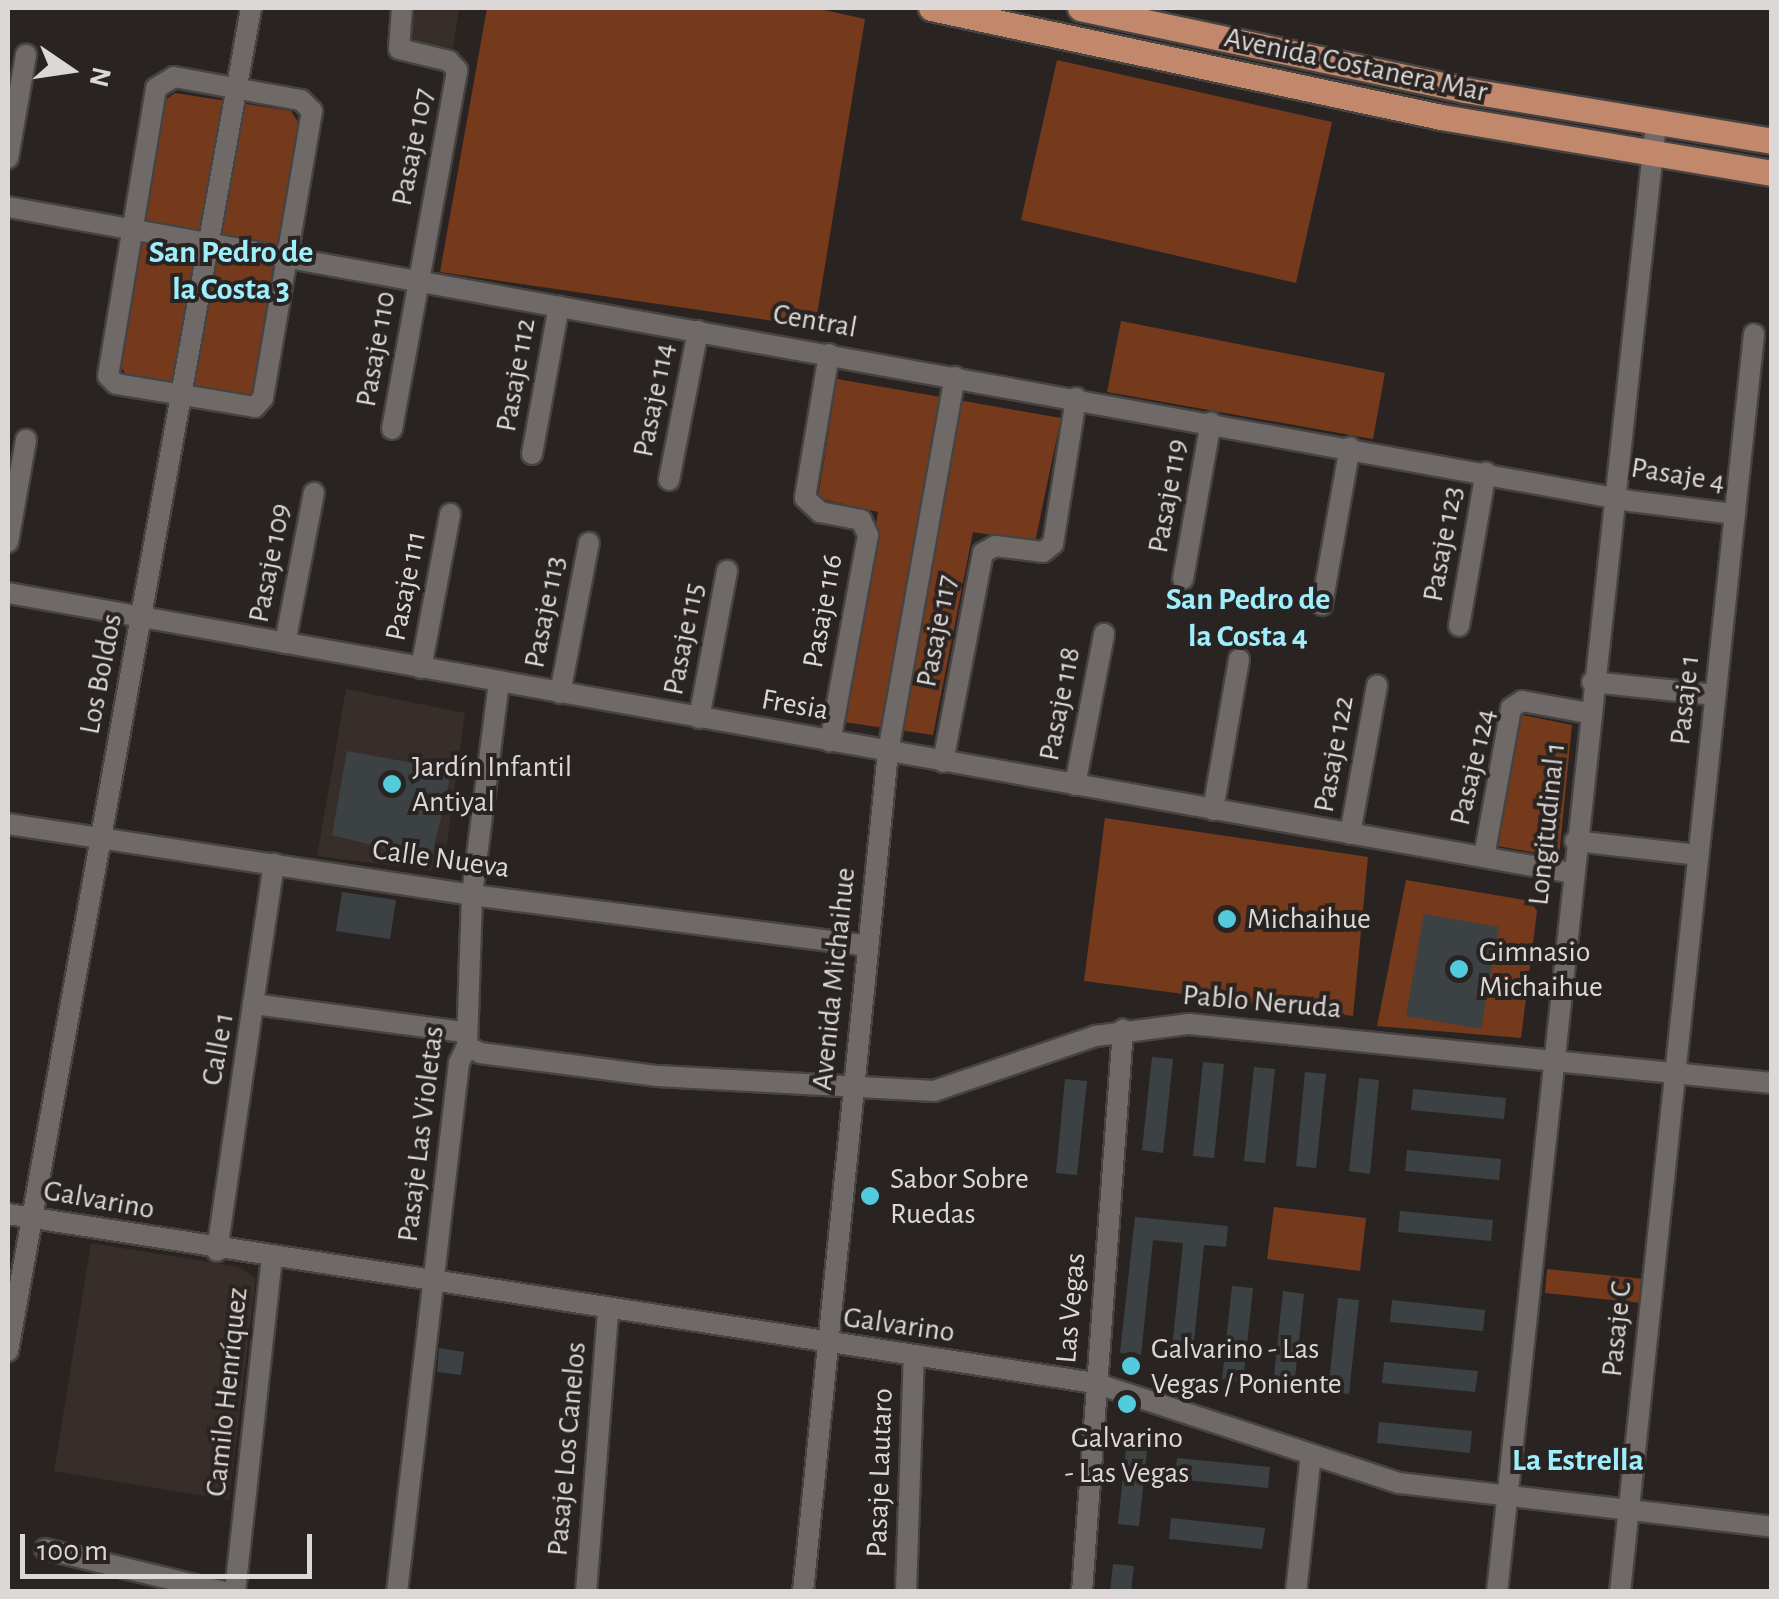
<!DOCTYPE html>
<html>
<head>
<meta charset="utf-8">
<style>
	body { margin:0 }
	#map { position:relative; width:1779px; height:1599px; overflow:hidden; background:#292422; font-family:"Alegreya Sans",sans-serif }
	div>[style] { position:absolute }
	[style*='--x'] { left:calc(var(--x)*1px); top:calc(var(--y)*1px); width:calc(var(--w)*1px); rotate:calc(var(--a)*1deg) }
	.built>* { inset:0; background:#372d29 }
	.green>* { inset:0; background:#753a1c }
	.building>* { inset:0; background:#3c4243 }
	.roads { filter:drop-shadow(2px 0 #464341) drop-shadow(-2px 0 #464341) drop-shadow(0 2px #464341) drop-shadow(0 -2px #464341) }
	.minor>* { height:20px; margin:-10px; padding:0 10px; transform-origin:10px; border-radius:10px; background:#6f6a67 }
	.major>* { height:25px; margin:-12.5px; padding:0 12.5px; transform-origin:12.5px; border-radius:12.5px; background:#c1886c }
	.dots>* { width:28px; height:28px; translate:-50% -50%; box-sizing:border-box; border:5px solid #292422; border-radius:50% }
	span { translate:-50% -50%; white-space:nowrap; text-align:center; line-height:1.15; -webkit-text-stroke:8px #292422; paint-order:stroke }
	.street-label { font-size:30px; color:#dbd8d7 }
	.poi-label { font-size:30px; color:#dbd8d7 }
	.left { translate:0 -50%; text-align:left }
	.neighbourhood-label { font-size:32px; color:#9eeefc; font-weight:700 }
	.frame { position:absolute; inset:0; border:10px solid #dbd8d7; pointer-events:none }
	.north { position:absolute; left:20px; top:20px; width:100px; height:100px; -webkit-text-stroke:8px #292422; paint-order:stroke; rotate:103deg; font-size:28px; font-weight:700; line-height:40px; text-align:center; color:#dbd8d7 }
	.north::after { content:''; display:block; margin:auto; width:35px; height:45px; background:#dbd8d7; clip-path:polygon(50% 0,100% 100%,50% 72%,0 100%) }
	.scale { position:absolute; left:20px; top:1534px; width:292px; height:45px; box-sizing:border-box; border:5px solid #dbd8d7; border-top:0; padding-left:12px; font-size:30px; line-height:35px; white-space:nowrap; color:#dbd8d7; -webkit-text-stroke:8px #292422; paint-order:stroke }
</style>
</head>
<body>
<div id="map">
	<div class="built">
		<div style="clip-path:polygon(411px 8px,459px 8px,453px 48px,406px 41px)"></div>
		<div style="clip-path:polygon(346px 689px,465px 713px,443px 872px,317px 856px)"></div>
		<div style="clip-path:polygon(91px 1243px,239px 1267px,256px 1278px,229px 1500px,54px 1471px)"></div>
	</div>
	<div class="green">
		<div style="clip-path:polygon(487px 8px,815px 8px,865px 19px,815px 327px,440px 272px)"></div>
		<div style="clip-path:polygon(1057px 60px,1332px 122px,1296px 283px,1021px 220px)"></div>
		<div style="clip-path:polygon(175px 93px,291px 111px,300px 125px,260px 387px,250px 396px,128px 377px,118px 363px,161px 103px)"></div>
		<div style="clip-path:polygon(1121px 321px,1385px 373px,1373px 439px,1107px 392px)"></div>
		<div style="clip-path:polygon(837px 379px,1061px 418px,1035px 542px,973px 532px,933px 735px,844px 722px,878px 512px,818px 498px)"></div>
		<div style="clip-path:polygon(1518px 714px,1572px 725px,1559px 857px,1492px 845px)"></div>
		<div style="clip-path:polygon(1105px 818px,1368px 857px,1353px 1016px,1084px 981px)"></div>
		<div style="clip-path:polygon(1406px 880px,1530px 901px,1537px 911px,1521px 1038px,1377px 1026px)"></div>
		<div style="clip-path:polygon(1274px 1207px,1366px 1218px,1360px 1271px,1267px 1259px)"></div>
		<div style="clip-path:polygon(1547px 1269px,1644px 1279px,1641px 1303px,1545px 1293px)"></div>
	</div>
	<div class="building">
		<div style="clip-path:polygon(347px 751px,452px 770px,431px 860px,332px 835px)"></div>
		<div style="clip-path:polygon(342px 892px,396px 900px,390px 939px,336px 931px)"></div>
		<div style="clip-path:polygon(1424px 914px,1499px 927px,1481px 1029px,1406px 1016px)"></div>
		<div style="clip-path:polygon(1152px 1057px,1173px 1059px,1163px 1153px,1142px 1150px)"></div>
		<div style="clip-path:polygon(1203px 1062px,1224px 1064px,1214px 1158px,1193px 1156px)"></div>
		<div style="clip-path:polygon(1254px 1067px,1275px 1069px,1265px 1163px,1244px 1161px)"></div>
		<div style="clip-path:polygon(1305px 1072px,1326px 1074px,1316px 1168px,1296px 1166px)"></div>
		<div style="clip-path:polygon(1359px 1078px,1379px 1080px,1370px 1174px,1349px 1171px)"></div>
		<div style="clip-path:polygon(1065px 1079px,1087px 1081px,1077px 1175px,1056px 1173px)"></div>
		<div style="clip-path:polygon(1413px 1089px,1506px 1098px,1504px 1119px,1411px 1110px)"></div>
		<div style="clip-path:polygon(1407px 1150px,1501px 1159px,1499px 1180px,1405px 1171px)"></div>
		<div style="clip-path:polygon(1400px 1211px,1493px 1220px,1491px 1241px,1398px 1232px)"></div>
		<div style="clip-path:polygon(1135px 1217px,1228px 1226px,1226px 1247px,1204px 1245px,1192px 1360px,1171px 1358px,1183px 1243px,1153px 1240px,1141px 1355px,1120px 1353px)"></div>
		<div style="clip-path:polygon(1232px 1286px,1253px 1288px,1243px 1382px,1222px 1379px)"></div>
		<div style="clip-path:polygon(1283px 1291px,1304px 1294px,1294px 1387px,1273px 1385px)"></div>
		<div style="clip-path:polygon(1338px 1298px,1359px 1300px,1349px 1394px,1328px 1391px)"></div>
		<div style="clip-path:polygon(1392px 1300px,1485px 1310px,1483px 1331px,1390px 1322px)"></div>
		<div style="clip-path:polygon(439px 1348px,464px 1352px,461px 1375px,437px 1372px)"></div>
		<div style="clip-path:polygon(1384px 1362px,1478px 1371px,1475px 1392px,1382px 1383px)"></div>
		<div style="clip-path:polygon(1379px 1422px,1472px 1431px,1470px 1453px,1377px 1443px)"></div>
		<div style="clip-path:polygon(1128px 1430px,1149px 1432px,1139px 1526px,1118px 1524px)"></div>
		<div style="clip-path:polygon(1177px 1458px,1270px 1467px,1268px 1488px,1175px 1479px)"></div>
		<div style="clip-path:polygon(1171px 1518px,1265px 1528px,1262px 1549px,1169px 1539px)"></div>
		<div style="clip-path:polygon(1113px 1564px,1134px 1566px,1131px 1592px,1110px 1592px)"></div>
	</div>
	<div class="roads">
		<div class="minor">
			<div style="--x:174;--y:77;--w:129;--a:10.3"></div>
			<div style="--x:301;--y:100;--w:16;--a:45"></div>
			<div style="--x:312;--y:111;--w:291;--a:99.7"></div>
			<div style="--x:263;--y:398;--w:12;--a:132"></div>
			<div style="--x:255;--y:407;--w:141;--a:-170.6"></div>
			<div style="--x:116;--y:384;--w:11;--a:-135"></div>
			<div style="--x:108;--y:376;--w:292;--a:-80.5"></div>
			<div style="--x:156;--y:88;--w:21;--a:-31"></div>
			<div style="--x:8;--y:158;--w:105;--a:-80.1"></div>
			<div style="--x:8;--y:207;--w:1648;--a:10.27"></div>
			<div style="--x:1630;--y:501;--w:106;--a:7.1"></div>
			<div style="--x:829;--y:354;--w:146;--a:99.5"></div>
			<div style="--x:805;--y:498;--w:21;--a:43"></div>
			<div style="--x:820;--y:512;--w:42;--a:11"></div>
			<div style="--x:861;--y:520;--w:17;--a:65"></div>
			<div style="--x:868;--y:535;--w:210;--a:100.4"></div>
			<div style="--x:392;--y:429;--w:365;--a:-79.7"></div>
			<div style="--x:457;--y:70;--w:12;--a:-132"></div>
			<div style="--x:449;--y:61;--w:51;--a:-166.5"></div>
			<div style="--x:399;--y:49;--w:41;--a:-85.8"></div>
			<div style="--x:532;--y:454;--w:150;--a:-79.7"></div>
			<div style="--x:669;--y:480;--w:152;--a:-79"></div>
			<div style="--x:8;--y:542;--w:104;--a:-80"></div>
			<div style="--x:1183;--y:579;--w:159;--a:-79.9"></div>
			<div style="--x:8;--y:593;--w:1589;--a:10.15"></div>
			<div style="--x:1322;--y:605;--w:160;--a:-80"></div>
			<div style="--x:1459;--y:626;--w:156;--a:-80.1"></div>
			<div style="--x:285;--y:643;--w:153;--a:-79.1"></div>
			<div style="--x:421;--y:668;--w:157;--a:-79.3"></div>
			<div style="--x:1592;--y:682;--w:124;--a:6"></div>
			<div style="--x:560;--y:693;--w:153;--a:-79.1"></div>
			<div style="--x:699;--y:718;--w:150;--a:-79.2"></div>
			<div style="--x:943;--y:762;--w:213;--a:-79.2"></div>
			<div style="--x:983;--y:553;--w:14;--a:-30"></div>
			<div style="--x:995;--y:546;--w:48;--a:7.1"></div>
			<div style="--x:1043;--y:552;--w:13;--a:-39"></div>
			<div style="--x:1053;--y:544;--w:148;--a:-81"></div>
			<div style="--x:1075;--y:785;--w:154;--a:-79.1"></div>
			<div style="--x:1213;--y:810;--w:153;--a:-80.2"></div>
			<div style="--x:8;--y:824;--w:469;--a:8.7"></div>
			<div style="--x:472;--y:895;--w:399;--a:7.3"></div>
			<div style="--x:1350;--y:834;--w:151;--a:-79.7"></div>
			<div style="--x:1575;--y:841;--w:124;--a:6.5"></div>
			<div style="--x:1484;--y:857;--w:151;--a:-79.7"></div>
			<div style="--x:1511;--y:708;--w:13;--a:-32"></div>
			<div style="--x:1522;--y:701;--w:68;--a:10.2"></div>
			<div style="--x:253;--y:1004;--w:142;--a:-81.5"></div>
			<div style="--x:467;--y:1046;--w:15;--a:28"></div>
			<div style="--x:480;--y:1053;--w:179;--a:7.4"></div>
			<div style="--x:658;--y:1076;--w:276;--a:3.1"></div>
			<div style="--x:934;--y:1091;--w:171;--a:-18.8"></div>
			<div style="--x:1096;--y:1036;--w:94;--a:-7.4"></div>
			<div style="--x:1189;--y:1024;--w:586;--a:5.78"></div>
			<div style="--x:8;--y:1214;--w:1100;--a:8.84"></div>
			<div style="--x:1095;--y:1383;--w:321;--a:18.2"></div>
			<div style="--x:1400;--y:1483;--w:375;--a:6.7"></div>
			<div style="--x:217;--y:1251;--w:250;--a:-81.7"></div>
			<div style="--x:253;--y:1004;--w:212;--a:7.6"></div>
			<div style="--x:8;--y:1351;--w:1365;--a:-79.74"></div>
			<div style="--x:45;--y:1549;--w:184;--a:13.5"></div>
			<div style="--x:235;--y:1592;--w:335;--a:-83.7"></div>
			<div style="--x:397;--y:1592;--w:533;--a:-83.32"></div>
			<div style="--x:459;--y:1063;--w:19;--a:-65"></div>
			<div style="--x:467;--y:1046;--w:151;--a:-88.1"></div>
			<div style="--x:472;--y:895;--w:215;--a:-82.8"></div>
			<div style="--x:586;--y:1592;--w:282;--a:-85.5"></div>
			<div style="--x:803;--y:1592;--w:844;--a:-84.22"></div>
			<div style="--x:888;--y:752;--w:381;--a:-79.9"></div>
			<div style="--x:906;--y:1592;--w:235;--a:-88.1"></div>
			<div style="--x:1082;--y:1592;--w:564;--a:-85.83"></div>
			<div style="--x:1296;--y:1592;--w:138;--a:-83.8"></div>
			<div style="--x:1497;--y:1592;--w:1478;--a:-83.82"></div>
			<div style="--x:1620;--y:1592;--w:1265;--a:-83.92"></div>
		</div>
		<div class="major">
			<div style="--x:931;--y:8;--w:522;--a:12.06"></div>
			<div style="--x:1441;--y:117;--w:336;--a:9.6"></div>
			<div style="--x:1080;--y:8;--w:394;--a:12"></div>
			<div style="--x:1465;--y:90;--w:311;--a:9.4"></div>
		</div>
	</div>
	<div class="dots">
		<div style="left:392px;top:784px;background:#54cadd"></div>
		<div style="left:1227px;top:919px;background:#54cadd"></div>
		<div style="left:1459px;top:969px;background:#54cadd"></div>
		<div style="left:870px;top:1196px;background:#54cadd"></div>
		<div style="left:1131px;top:1366px;background:#54cadd"></div>
		<div style="left:1127px;top:1404px;background:#54cadd"></div>
	</div>
	<div class="street-label">
		<span style="left:1356px;top:65px;rotate:12deg">Avenida Costanera Mar</span>
		<span style="left:413px;top:147px;rotate:-79deg">Pasaje 107</span>
		<span style="left:815px;top:321px;rotate:10deg">Central</span>
		<span style="left:376px;top:349px;rotate:-80deg">Pasaje 110</span>
		<span style="left:516px;top:375px;rotate:-80deg">Pasaje 112</span>
		<span style="left:654px;top:400px;rotate:-79deg">Pasaje 114</span>
		<span style="left:1678px;top:475px;rotate:9deg">Pasaje 4</span>
		<span style="left:1168px;top:496px;rotate:-80deg">Pasaje 119</span>
		<span style="left:1443px;top:544px;rotate:-80deg">Pasaje 123</span>
		<span style="left:270px;top:563px;rotate:-79deg">Pasaje 109</span>
		<span style="left:406px;top:586px;rotate:-79deg">Pasaje 111</span>
		<span style="left:823px;top:611px;rotate:-80deg">Pasaje 116</span>
		<span style="left:545px;top:612px;rotate:-79deg">Pasaje 113</span>
		<span style="left:937px;top:631px;rotate:-79deg">Pasaje 117</span>
		<span style="left:684px;top:639px;rotate:-79deg">Pasaje 115</span>
		<span style="left:101px;top:674px;rotate:-79deg">Los Boldos</span>
		<span style="left:1685px;top:700px;rotate:-84deg">Pasaje 1</span>
		<span style="left:1060px;top:704px;rotate:-79deg">Pasaje 118</span>
		<span style="left:795px;top:705px;rotate:10deg">Fresia</span>
		<span style="left:1334px;top:754px;rotate:-80deg">Pasaje 122</span>
		<span style="left:1473px;top:767px;rotate:-77deg">Pasaje 124</span>
		<span style="left:1547px;top:824px;rotate:-84deg">Longitudinal 1</span>
		<span style="left:441px;top:859px;rotate:8deg">Calle Nueva</span>
		<span style="left:834px;top:979px;rotate:-84deg">Avenida Michaihue</span>
		<span style="left:1262px;top:1002px;rotate:5deg">Pablo Neruda</span>
		<span style="left:218px;top:1049px;rotate:-80deg">Calle 1</span>
		<span style="left:421px;top:1134px;rotate:-83deg">Pasaje Las Violetas</span>
		<span style="left:99px;top:1200px;rotate:10deg">Galvarino</span>
		<span style="left:1071px;top:1308px;rotate:-85deg">Las Vegas</span>
		<span style="left:899px;top:1325px;rotate:8deg">Galvarino</span>
		<span style="left:1617px;top:1329px;rotate:-84deg">Pasaje C</span>
		<span style="left:227px;top:1392px;rotate:-84deg">Camilo Henríquez</span>
		<span style="left:567px;top:1449px;rotate:-85deg">Pasaje Los Canelos</span>
		<span style="left:880px;top:1473px;rotate:-88deg">Pasaje Lautaro</span>
	</div>
	<div class="poi-label">
		<span class="left" style="left:412px;top:784px">Jardín Infantil<br>Antiyal</span>
		<span class="left" style="left:1247px;top:919px">Michaihue</span>
		<span class="left" style="left:1479px;top:969px">Gimnasio<br>Michaihue</span>
		<span class="left" style="left:890px;top:1196px">Sabor Sobre<br>Ruedas</span>
		<span class="left" style="left:1151px;top:1366px">Galvarino - Las<br>Vegas / Poniente</span>
		<span style="left:1127px;top:1455px">Galvarino<br>- Las Vegas</span>
	</div>
	<div class="neighbourhood-label">
		<span style="left:231px;top:271px">San Pedro de<br>la Costa 3</span>
		<span style="left:1248px;top:618px">San Pedro de<br>la Costa 4</span>
		<span style="left:1578px;top:1460px">La Estrella</span>
	</div>
	<div class="frame"></div>
	<div class="north">N</div>
	<div class="scale">100 m</div>
</div>
</body>
</html>
